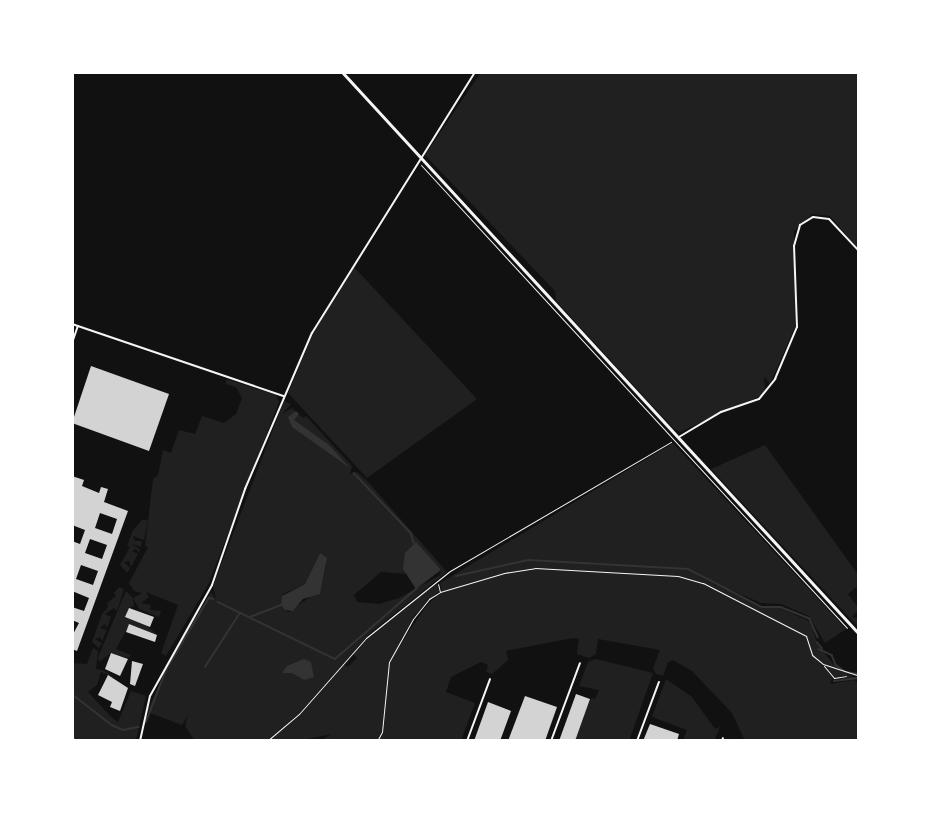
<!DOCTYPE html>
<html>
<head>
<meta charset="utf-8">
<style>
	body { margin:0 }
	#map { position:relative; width:931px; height:813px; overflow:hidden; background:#111; font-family:"Source Sans 3",sans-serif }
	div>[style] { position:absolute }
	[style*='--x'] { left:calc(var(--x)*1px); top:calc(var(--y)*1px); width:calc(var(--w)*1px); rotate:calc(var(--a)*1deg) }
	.green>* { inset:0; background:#202020 }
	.water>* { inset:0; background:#333 }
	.stream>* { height:1.5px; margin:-0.75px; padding:0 0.75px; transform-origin:0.75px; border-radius:0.75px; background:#333 }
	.building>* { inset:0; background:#d3d3d3 }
	.path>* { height:1px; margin:-0.5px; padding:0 0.5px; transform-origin:0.5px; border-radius:0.5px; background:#f5f5f5 }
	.service>* { height:1px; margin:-0.5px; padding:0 0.5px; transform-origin:0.5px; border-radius:0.5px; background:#f5f5f5 }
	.minor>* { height:2px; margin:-1px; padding:0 1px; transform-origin:1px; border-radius:1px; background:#f5f5f5 }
	.tertiary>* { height:3px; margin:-1.5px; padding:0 1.5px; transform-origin:1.5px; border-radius:1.5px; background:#f5f5f5 }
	span { translate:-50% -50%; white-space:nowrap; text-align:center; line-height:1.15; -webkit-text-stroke:6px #fff; paint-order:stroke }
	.frame { position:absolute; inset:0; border:74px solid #fff; pointer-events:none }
</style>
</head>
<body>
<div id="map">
	<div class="green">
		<div style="clip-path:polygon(481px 72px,859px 72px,859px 250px,830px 216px,812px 214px,794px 231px,795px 327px,770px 384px,764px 376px,765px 391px,762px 395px,680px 432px,674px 429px,556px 301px,555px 291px,425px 155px)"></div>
		<div style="clip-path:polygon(354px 267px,477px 399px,367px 478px,288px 393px,313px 334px)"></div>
		<div style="clip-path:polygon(226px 379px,276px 395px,279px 402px,208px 585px,166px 656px,161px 653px,178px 605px,146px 592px,149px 597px,141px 603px,151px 605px,150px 610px,161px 611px,159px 617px,139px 609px,133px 598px,134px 606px,129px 608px,126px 616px,144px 623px,157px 635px,129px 625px,116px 649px,131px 655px,129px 658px,111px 653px,99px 662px,98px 657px,126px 591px,133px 598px,142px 593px,134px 591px,129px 583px,148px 547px,145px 546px,153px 479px,158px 475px,163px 450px,171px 453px,179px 430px,195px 434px,202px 416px,224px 423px,236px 414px,242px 398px,236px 387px,226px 384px)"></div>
		<div style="clip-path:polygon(evenodd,284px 401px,291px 404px,283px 413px,292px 408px,303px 418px,306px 416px,352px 466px,350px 474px,357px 472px,368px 482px,447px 572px,370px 633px,298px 715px,266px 741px,195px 741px,185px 726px,188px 715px,182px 725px,147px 712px,172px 656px,211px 592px,216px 599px,213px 586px,284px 401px,320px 553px,326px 565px,321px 589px,289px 612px,285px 610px,281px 605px,283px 594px,305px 584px,320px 553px,284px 401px,405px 553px,441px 570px,440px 575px,399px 598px,379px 604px,357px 602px,354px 595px,381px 572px,406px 574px,405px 553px)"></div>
		<div style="clip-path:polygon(673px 443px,846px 629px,825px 643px,809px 616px,781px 604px,761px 603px,698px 576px,763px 608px,778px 607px,811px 622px,817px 644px,835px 666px,855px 678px,832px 679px,830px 684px,854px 680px,859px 684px,859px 741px,745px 741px,732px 713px,692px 671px,673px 660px,668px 662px,663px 676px,656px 674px,653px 668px,660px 650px,598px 639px,596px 654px,589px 658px,577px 654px,579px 639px,573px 638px,506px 651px,508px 660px,492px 674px,486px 672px,488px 665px,481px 662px,451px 677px,446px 692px,475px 703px,461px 741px,304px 741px,323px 739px,332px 734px,297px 741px,269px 741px,299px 716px,343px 664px,348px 667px,357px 658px,352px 653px,406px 605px,437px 584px,439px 591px,414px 616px,399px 646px,427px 605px,442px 591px,440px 583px)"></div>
		<div style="clip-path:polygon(765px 445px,859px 576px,859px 585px,848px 594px,859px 609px,852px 617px,859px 619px,859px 628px,711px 469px)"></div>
		<div style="clip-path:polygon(142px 520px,148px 520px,144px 540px,133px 536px,135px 541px,142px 541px,141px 547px,131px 544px,140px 549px,139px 553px,136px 549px,132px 551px,138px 554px,131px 567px,129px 561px,124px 562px,130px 568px,127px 573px,120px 565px,130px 547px,127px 546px,133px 530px)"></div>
		<div style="clip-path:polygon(119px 587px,124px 589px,117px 611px,114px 608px,105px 614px,111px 617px,107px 628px,105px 624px,100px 628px,107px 630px,102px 641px,100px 637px,95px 639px,102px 643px,99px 648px,92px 642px,102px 614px,108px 607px,107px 603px,116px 596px,114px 593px)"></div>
		<div style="clip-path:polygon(93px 648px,98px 651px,96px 669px,104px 671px,118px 679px,101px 672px,97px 685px,88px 692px,112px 718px,118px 722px,131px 691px,146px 696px,136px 741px,84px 741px,72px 737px,72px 663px,87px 664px)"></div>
		<div style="clip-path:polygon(596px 659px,653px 673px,629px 741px,575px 741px,591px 698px,595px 699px,599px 690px,579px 686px,588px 662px)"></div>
		<div style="clip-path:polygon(666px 679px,692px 697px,715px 729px,720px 727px,714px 741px,683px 741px,687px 730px,652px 717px)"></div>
	</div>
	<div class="water">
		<div style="clip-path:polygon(296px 411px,299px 414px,294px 420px,329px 445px,350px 468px,292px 427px,288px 417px)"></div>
		<div style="clip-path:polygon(416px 542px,441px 570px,416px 589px,403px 569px,405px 553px)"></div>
		<div style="clip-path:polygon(320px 553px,327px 558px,320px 594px,303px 599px,293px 611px,285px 610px,281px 605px,282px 596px,305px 584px)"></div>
		<div style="clip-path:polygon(304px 659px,311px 662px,314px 677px,304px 680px,292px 673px,282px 673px,287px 666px)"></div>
	</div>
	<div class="stream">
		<div style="--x:354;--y:473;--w:83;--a:46.5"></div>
		<div style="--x:411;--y:533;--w:10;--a:73"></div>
		<div style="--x:456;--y:576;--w:75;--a:-12.4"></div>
		<div style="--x:529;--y:560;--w:159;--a:3.2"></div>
		<div style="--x:688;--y:569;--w:83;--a:27.2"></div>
		<div style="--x:762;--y:607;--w:19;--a:0"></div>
		<div style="--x:781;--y:607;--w:31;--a:22"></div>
		<div style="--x:810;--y:619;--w:20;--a:66"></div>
		<div style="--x:218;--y:602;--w:130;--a:26"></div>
		<div style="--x:335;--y:659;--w:108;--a:-40.9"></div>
		<div style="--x:250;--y:617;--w:33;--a:-21"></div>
		<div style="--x:817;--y:642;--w:8;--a:50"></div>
		<div style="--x:819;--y:649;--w:14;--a:25"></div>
		<div style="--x:832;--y:655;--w:11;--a:68"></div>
		<div style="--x:836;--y:665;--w:12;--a:35"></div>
		<div style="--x:846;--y:672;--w:13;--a:9"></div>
		<div style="--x:205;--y:667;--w:64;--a:-57.1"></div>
		<div style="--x:834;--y:681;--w:25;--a:-7"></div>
		<div style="--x:72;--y:694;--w:51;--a:37.8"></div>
		<div style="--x:112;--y:725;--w:12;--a:24"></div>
		<div style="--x:123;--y:730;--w:16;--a:-11"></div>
		<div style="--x:146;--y:722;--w:56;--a:-69"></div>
		<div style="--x:166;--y:670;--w:84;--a:-59.2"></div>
		<div style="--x:209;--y:598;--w:4;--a:14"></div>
	</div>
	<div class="building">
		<div style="clip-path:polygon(91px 366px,169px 394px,149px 451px,72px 423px)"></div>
		<div style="clip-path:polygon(evenodd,72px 476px,84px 480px,82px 486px,99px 493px,101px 487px,108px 489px,104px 502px,128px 511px,77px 651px,72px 649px,72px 636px,79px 623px,72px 620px,72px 607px,84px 611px,89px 598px,72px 591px,72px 541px,80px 544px,85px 530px,72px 525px,72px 476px,100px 513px,117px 519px,112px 534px,95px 528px,100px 513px,72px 476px,90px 539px,107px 545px,102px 559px,85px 553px,90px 539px,72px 476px,81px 565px,98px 571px,93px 585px,76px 579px,81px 565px)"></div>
		<div style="clip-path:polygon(129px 608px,154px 617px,150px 627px,125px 617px)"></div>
		<div style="clip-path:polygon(129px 624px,157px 635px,155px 642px,126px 632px)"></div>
		<div style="clip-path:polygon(111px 653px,128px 659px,120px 676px,105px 669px)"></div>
		<div style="clip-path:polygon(132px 661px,143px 664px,135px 686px,130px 684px)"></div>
		<div style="clip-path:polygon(108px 675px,128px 688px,120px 711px,110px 707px,112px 702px,98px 695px)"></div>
		<div style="clip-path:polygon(576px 694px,590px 699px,575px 741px,559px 741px)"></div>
		<div style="clip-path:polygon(525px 696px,557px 707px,545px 741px,508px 741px)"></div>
		<div style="clip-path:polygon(488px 702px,511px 711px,500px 741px,474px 741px)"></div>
		<div style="clip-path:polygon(650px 724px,679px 734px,677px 741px,643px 741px)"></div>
	</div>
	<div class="path">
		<div style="--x:421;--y:165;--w:629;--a:47.38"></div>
		<div style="--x:440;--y:592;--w:67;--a:-16.5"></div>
		<div style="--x:504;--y:573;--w:31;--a:-9"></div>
		<div style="--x:535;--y:568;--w:143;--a:3.2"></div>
		<div style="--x:678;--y:576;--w:26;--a:16"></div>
		<div style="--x:703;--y:583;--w:116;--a:27.2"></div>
		<div style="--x:806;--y:636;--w:20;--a:72"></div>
		<div style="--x:812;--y:655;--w:14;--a:39"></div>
		<div style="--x:823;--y:664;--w:38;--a:18"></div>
		<div style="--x:824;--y:666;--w:16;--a:50"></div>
		<div style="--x:834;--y:678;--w:12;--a:-9"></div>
		<div style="--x:267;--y:741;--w:42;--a:-40.2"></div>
		<div style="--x:299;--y:714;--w:101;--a:-48.6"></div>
		<div style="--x:366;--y:638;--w:107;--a:-38.6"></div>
		<div style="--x:450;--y:571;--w:256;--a:-30.3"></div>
		<div style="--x:377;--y:741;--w:10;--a:-61"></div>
		<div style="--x:382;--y:732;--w:70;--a:-84.3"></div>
		<div style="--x:389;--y:662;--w:49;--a:-60.8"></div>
		<div style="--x:413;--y:619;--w:26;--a:-51"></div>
		<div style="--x:429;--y:599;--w:13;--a:-32"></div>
		<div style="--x:440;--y:592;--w:8;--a:-104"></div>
	</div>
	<div class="service">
		<div style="--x:72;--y:738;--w:9;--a:21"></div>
	</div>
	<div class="minor">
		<div style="--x:72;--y:324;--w:224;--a:18.8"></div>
		<div style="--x:72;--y:343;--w:18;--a:-71"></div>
		<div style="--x:679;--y:437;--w:49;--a:-30.8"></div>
		<div style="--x:721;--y:412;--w:40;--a:-18.9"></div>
		<div style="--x:759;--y:399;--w:26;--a:-51"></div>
		<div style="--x:775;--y:379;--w:56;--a:-67.1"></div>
		<div style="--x:797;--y:327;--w:81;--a:-92.1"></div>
		<div style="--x:794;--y:246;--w:22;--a:-74"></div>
		<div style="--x:800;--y:225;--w:15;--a:-32"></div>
		<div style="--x:813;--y:217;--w:16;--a:7"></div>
		<div style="--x:829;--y:219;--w:44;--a:46.8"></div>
		<div style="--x:140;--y:741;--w:46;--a:-77.5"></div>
		<div style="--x:150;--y:696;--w:127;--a:-60.8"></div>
		<div style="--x:212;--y:585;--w:102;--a:-71"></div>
		<div style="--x:245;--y:489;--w:170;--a:-66.8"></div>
		<div style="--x:312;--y:333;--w:308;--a:-58"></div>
		<div style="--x:467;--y:741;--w:66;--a:-69.6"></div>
		<div style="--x:551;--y:741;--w:83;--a:-69.6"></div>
		<div style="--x:637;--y:741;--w:63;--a:-69.6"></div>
		<div style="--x:722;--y:741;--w:3;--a:-72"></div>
	</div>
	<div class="tertiary">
		<div style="--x:342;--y:72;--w:764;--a:47.39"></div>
	</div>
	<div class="frame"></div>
</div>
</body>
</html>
